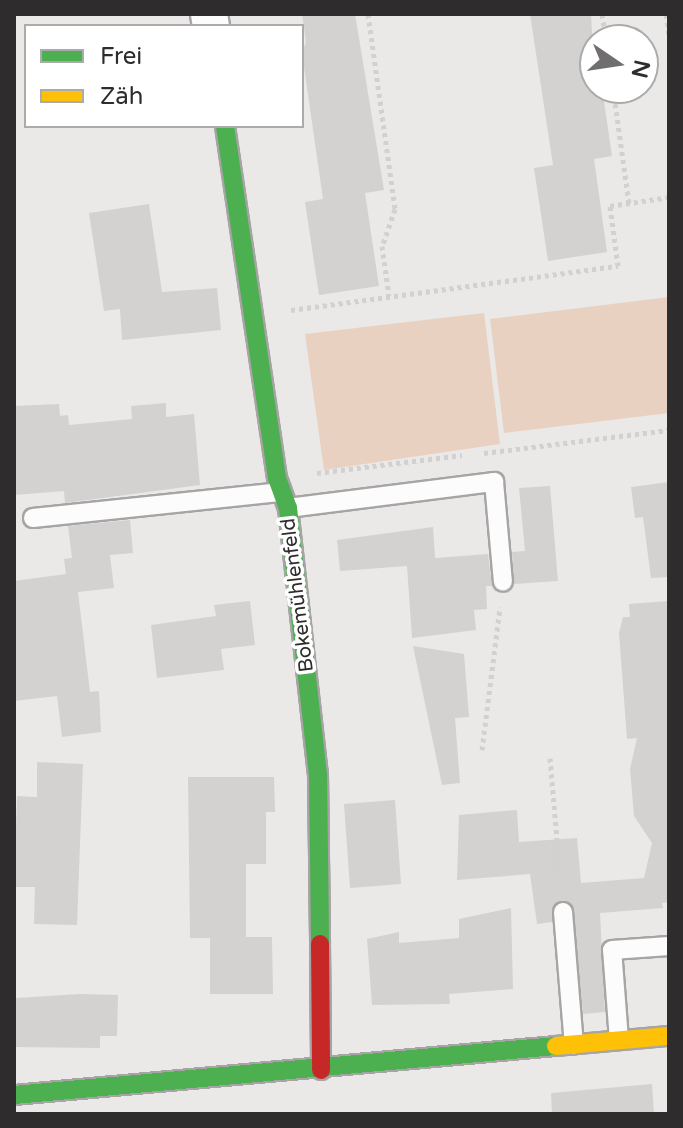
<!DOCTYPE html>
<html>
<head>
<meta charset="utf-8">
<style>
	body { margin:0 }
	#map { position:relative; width:683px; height:1128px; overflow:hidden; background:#ebe8e8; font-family:"Varela Round",sans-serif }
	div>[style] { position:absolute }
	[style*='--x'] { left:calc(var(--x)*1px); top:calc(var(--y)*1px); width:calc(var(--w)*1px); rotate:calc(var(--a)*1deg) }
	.green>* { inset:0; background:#e9d1c2 }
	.building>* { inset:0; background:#d4d1d1 }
	.path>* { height:5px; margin-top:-2.5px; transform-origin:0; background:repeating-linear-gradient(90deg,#d2d1d1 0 4px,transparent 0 8px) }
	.roads { filter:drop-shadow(2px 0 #a6a4a4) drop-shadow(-2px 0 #a6a4a4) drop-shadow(0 2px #a6a4a4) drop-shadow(0 -2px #a6a4a4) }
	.lane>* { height:18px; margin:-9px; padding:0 9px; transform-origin:9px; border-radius:9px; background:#fcfcfc }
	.street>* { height:36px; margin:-18px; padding:0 18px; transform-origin:18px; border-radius:18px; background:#fcfcfc }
	.fast>* { height:18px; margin:-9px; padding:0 9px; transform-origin:9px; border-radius:9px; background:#4caf50 }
	.slow>* { height:18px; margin:-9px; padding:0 9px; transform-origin:9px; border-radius:9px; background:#ffc107 }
	.jam>* { height:18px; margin:-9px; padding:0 9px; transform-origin:9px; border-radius:9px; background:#c62828 }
	span { translate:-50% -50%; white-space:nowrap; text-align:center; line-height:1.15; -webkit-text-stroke:7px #fff; paint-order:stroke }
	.street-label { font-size:20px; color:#2e2c2c }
	.frame { position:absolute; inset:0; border:16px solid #2e2c2c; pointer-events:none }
	.legend { position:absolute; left:24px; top:24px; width:280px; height:104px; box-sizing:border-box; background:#fff; border:2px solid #ababab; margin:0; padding:10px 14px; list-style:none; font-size:24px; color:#2e2c2c }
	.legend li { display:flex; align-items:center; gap:16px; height:40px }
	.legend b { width:40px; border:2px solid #ababab }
	.north { position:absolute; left:579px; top:24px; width:80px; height:80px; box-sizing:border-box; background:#fff; border:2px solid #ababab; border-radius:50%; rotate:103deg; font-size:22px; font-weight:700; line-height:32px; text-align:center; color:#2e2c2c }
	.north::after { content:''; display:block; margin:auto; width:28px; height:36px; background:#706e6e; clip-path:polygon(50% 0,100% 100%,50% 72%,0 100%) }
</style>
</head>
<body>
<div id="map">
	<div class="green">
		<div style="clip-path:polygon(669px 297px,669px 413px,504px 433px,490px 319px)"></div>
		<div style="clip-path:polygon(484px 313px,500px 444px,324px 470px,305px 334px)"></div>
	</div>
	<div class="building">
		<div style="clip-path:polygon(302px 14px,355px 14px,384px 190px,365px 193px,379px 286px,319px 295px,305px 202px,323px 199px,302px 53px,306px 42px)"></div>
		<div style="clip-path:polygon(530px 14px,591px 14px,595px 88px,602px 88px,612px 156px,594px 159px,607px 252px,548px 261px,534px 168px,553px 165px)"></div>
		<div style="clip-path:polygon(149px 204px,162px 292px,217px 288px,221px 330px,122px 340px,120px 309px,104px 311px,89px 213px)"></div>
		<div style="clip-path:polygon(166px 403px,166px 417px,194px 414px,200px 485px,65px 503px,64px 491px,14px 495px,14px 406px,59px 404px,60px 416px,68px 415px,69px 425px,132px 419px,131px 406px)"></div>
		<div style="clip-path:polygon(669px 482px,669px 577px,651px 578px,643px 517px,635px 518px,631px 487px)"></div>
		<div style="clip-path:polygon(550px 486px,558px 581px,514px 584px,512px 552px,525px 551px,519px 488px)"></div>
		<div style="clip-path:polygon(130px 520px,133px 553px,110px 555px,114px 588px,78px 592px,90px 692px,99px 691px,101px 732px,62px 737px,57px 696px,14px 701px,14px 581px,66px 574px,64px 559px,72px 558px,68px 526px)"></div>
		<div style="clip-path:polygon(433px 527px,435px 558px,488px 554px,492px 586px,486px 586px,487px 609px,474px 610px,476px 630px,412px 638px,407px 566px,340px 571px,337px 540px)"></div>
		<div style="clip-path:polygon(250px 601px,255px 645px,221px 649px,224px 670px,157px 678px,151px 625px,216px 616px,214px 605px)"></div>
		<div style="clip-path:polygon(669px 601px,669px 902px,662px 903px,663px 908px,600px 913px,605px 1012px,583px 1014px,573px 906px,557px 902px,552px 922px,537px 924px,530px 874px,457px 880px,459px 815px,517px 810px,519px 842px,577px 838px,581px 883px,644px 878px,652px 843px,634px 816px,630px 769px,637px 738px,627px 739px,619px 633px,623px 617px,630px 617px,629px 604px)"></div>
		<div style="clip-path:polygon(413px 646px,464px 654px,469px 717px,455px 718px,460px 783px,442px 785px)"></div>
		<div style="clip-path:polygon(37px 762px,83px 764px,77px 925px,34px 924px,35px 887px,14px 887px,17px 796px,37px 797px)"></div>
		<div style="clip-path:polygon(188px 777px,274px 777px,275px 812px,266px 812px,266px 864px,246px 864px,246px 937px,272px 937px,273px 994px,210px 994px,210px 938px,190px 938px)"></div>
		<div style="clip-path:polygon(395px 800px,401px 884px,350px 888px,344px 804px)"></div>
		<div style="clip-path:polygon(511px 908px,513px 989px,449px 994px,450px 1004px,372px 1005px,367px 939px,399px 932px,399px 943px,459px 938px,459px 919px)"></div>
		<div style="clip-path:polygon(80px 994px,118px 995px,117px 1036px,100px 1036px,100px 1048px,14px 1047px,16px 998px)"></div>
		<div style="clip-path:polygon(652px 1084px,654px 1114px,552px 1114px,551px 1093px)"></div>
	</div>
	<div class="path">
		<div style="--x:368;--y:14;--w:197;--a:82.1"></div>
		<div style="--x:395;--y:209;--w:39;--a:109"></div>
		<div style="--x:382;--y:246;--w:50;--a:82"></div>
		<div style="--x:602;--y:14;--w:26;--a:81"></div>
		<div style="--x:666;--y:14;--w:21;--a:82"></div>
		<div style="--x:613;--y:88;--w:116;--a:82.1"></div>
		<div style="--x:291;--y:310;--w:330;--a:-7.7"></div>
		<div style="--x:618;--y:266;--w:61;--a:-97.6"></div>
		<div style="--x:610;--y:206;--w:60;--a:-8.7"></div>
		<div style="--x:484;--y:453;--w:186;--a:-7.1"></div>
		<div style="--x:317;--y:473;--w:146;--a:-7.1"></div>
		<div style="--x:482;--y:750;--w:144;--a:-82.8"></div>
		<div style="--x:550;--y:758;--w:129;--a:85.1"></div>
	</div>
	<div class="roads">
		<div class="lane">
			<div style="--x:288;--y:508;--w:208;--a:-7.2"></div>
			<div style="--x:494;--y:482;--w:100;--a:84.9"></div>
			<div style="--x:33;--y:518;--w:250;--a:-6"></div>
			<div style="--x:563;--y:912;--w:133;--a:85.3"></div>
			<div style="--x:619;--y:1040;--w:90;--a:-94.4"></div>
			<div style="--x:612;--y:950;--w:57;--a:-4"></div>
		</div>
		<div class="street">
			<div style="--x:209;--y:14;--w:12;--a:81"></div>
		</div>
		<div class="fast">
			<div style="--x:225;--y:126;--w:356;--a:81.6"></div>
			<div style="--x:277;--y:478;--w:32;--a:70"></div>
			<div style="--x:288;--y:508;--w:268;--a:83.6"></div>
			<div style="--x:318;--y:774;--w:170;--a:89.3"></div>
			<div style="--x:14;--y:1095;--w:544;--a:-5.17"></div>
		</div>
		<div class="slow">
			<div style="--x:556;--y:1046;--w:113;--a:-5.1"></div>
		</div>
		<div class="jam">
			<div style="--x:320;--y:944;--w:126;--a:89.5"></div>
		</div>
	</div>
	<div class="street-label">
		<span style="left:298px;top:595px;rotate:-97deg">Bokemühlenfeld</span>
	</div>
	<div class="frame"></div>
	<ul class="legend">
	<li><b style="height:10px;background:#4caf50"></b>Frei</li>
	<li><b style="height:10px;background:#ffc107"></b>Zäh</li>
	</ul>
	<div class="north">N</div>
</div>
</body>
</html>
